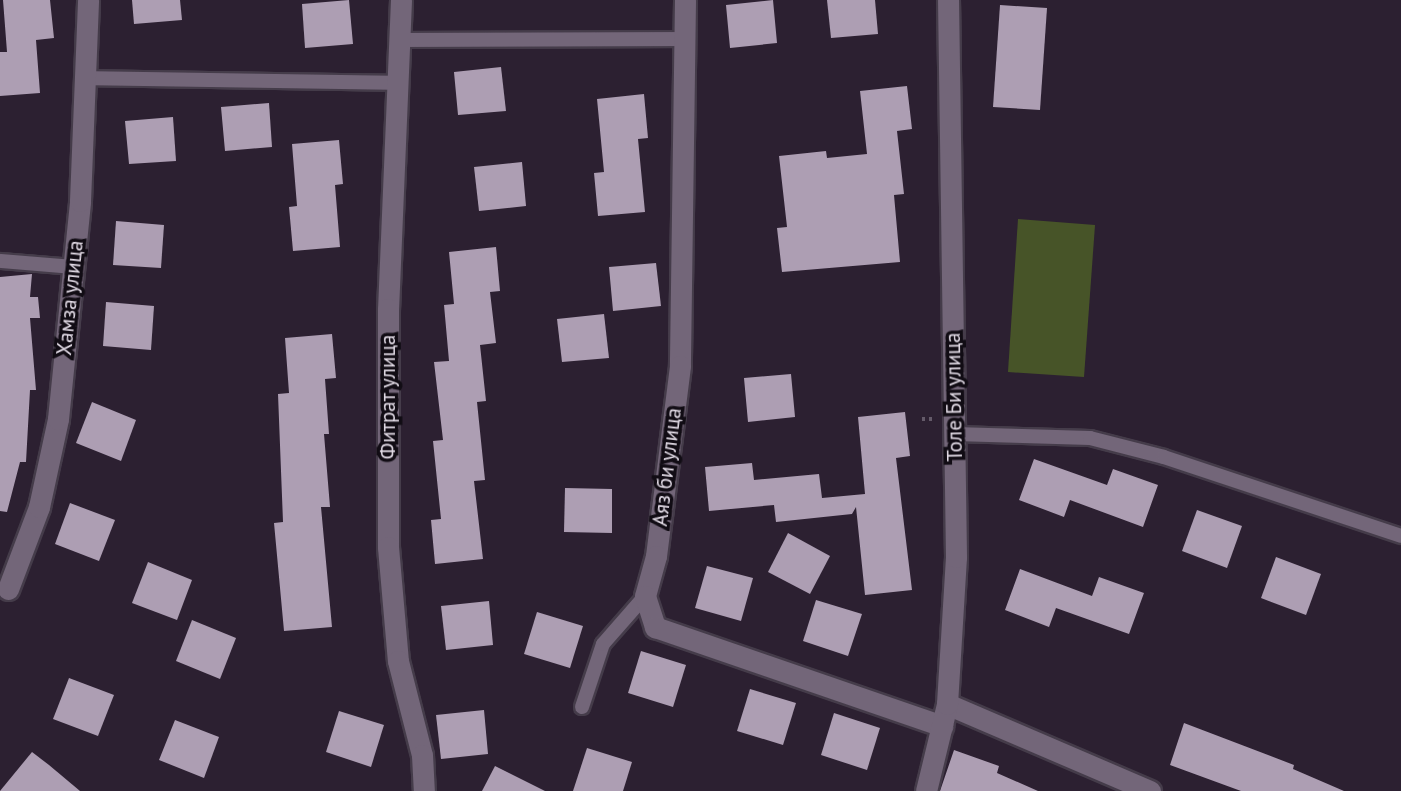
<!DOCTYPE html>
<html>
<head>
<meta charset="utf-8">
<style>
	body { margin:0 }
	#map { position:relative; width:1401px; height:791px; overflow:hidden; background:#2c2031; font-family:"PT Sans",sans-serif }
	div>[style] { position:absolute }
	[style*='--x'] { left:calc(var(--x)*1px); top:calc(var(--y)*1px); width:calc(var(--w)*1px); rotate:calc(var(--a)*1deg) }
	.green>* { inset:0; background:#475428 }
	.building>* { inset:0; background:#ad9eb3 }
	.path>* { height:4.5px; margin-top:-2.25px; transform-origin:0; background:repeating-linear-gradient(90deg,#645a69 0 3.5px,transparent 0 7px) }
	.roads { filter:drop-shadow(2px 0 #453c4a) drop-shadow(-2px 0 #453c4a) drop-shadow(0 2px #453c4a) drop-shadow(0 -2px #453c4a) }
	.service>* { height:14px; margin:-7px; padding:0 7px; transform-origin:7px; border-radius:7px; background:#736679 }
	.minor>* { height:21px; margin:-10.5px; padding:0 10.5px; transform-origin:10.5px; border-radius:10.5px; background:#736679 }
	.tertiary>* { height:21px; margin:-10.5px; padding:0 10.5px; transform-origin:10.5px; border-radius:10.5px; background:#736679 }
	span { translate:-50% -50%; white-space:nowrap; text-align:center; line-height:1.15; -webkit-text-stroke:7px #110c14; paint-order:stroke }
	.street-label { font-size:21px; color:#e2dbe6 }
</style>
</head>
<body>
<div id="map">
	<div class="green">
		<div style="clip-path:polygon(1018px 219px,1095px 225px,1084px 377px,1008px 372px)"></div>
	</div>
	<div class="building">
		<div style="clip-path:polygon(3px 0,50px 0,54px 38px,36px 40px,40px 93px,0 96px,0 52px,7px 52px)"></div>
		<div style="clip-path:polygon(132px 0,180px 0,182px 20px,134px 24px)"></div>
		<div style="clip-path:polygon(349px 0,353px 44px,305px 48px,302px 4px)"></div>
		<div style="clip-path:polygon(773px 0,777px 43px,730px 48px,726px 5px)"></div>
		<div style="clip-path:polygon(827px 0,875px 0,878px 34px,831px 38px)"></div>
		<div style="clip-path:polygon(1000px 5px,1047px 8px,1040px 110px,993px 107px)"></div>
		<div style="clip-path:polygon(501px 67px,506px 111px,458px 115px,454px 72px)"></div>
		<div style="clip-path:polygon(907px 86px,912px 129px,897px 131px,904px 194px,894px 195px,900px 262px,782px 272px,777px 228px,787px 227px,779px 156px,826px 151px,827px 158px,867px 154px,860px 91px)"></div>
		<div style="clip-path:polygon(644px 94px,648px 138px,638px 139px,645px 212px,598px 216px,594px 173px,604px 172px,597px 99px)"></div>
		<div style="clip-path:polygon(269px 103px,272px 147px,225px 151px,221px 107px)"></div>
		<div style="clip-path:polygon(173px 117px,176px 161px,129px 164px,125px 121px)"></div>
		<div style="clip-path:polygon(339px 140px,343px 184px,335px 185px,340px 247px,293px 251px,289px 207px,297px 206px,292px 144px)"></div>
		<div style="clip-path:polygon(522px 162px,526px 206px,479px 211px,474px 167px)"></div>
		<div style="clip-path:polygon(116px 221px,164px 225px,161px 268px,113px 265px)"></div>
		<div style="clip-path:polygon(496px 247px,500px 291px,490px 292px,496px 343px,480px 345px,486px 401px,477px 402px,485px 480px,474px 481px,483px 559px,435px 564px,431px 520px,441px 519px,433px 441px,443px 440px,434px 362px,449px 361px,444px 305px,454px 304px,449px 252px)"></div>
		<div style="clip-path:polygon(656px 263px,661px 306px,613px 311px,609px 267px)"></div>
		<div style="clip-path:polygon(32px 274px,30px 297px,38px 297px,40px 318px,30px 318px,36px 390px,30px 390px,26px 462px,20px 462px,7px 512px,0 511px,0 277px)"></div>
		<div style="clip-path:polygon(106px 302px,154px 306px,151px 350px,103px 346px)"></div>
		<div style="clip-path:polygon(604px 314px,609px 358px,562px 362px,557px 319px)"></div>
		<div style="clip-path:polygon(332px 334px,336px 378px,325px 379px,329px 434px,324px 434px,330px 507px,321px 507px,332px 627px,284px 631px,274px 523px,283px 522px,278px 394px,289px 393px,285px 338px)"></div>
		<div style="clip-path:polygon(791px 374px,795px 417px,748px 422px,744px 378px)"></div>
		<div style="clip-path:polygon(92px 402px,136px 420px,121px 461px,76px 443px)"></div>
		<div style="clip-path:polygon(905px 412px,910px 456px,896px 458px,912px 590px,865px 595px,856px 507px,852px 514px,776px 522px,774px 505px,709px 511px,705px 467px,752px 463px,754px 480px,819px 474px,822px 498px,865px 494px,858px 417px)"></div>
		<div style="clip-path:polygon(1034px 459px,1107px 485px,1113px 469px,1158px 485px,1143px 527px,1070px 500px,1064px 517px,1019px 500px)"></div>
		<div style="clip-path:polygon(565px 488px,612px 489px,612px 533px,564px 532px)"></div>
		<div style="clip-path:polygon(70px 503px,115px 520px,99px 561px,55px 544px)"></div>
		<div style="clip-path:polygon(1197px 510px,1242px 526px,1227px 568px,1182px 551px)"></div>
		<div style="clip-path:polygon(788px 533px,830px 556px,810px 594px,768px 572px)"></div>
		<div style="clip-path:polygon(1276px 557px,1321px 574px,1306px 615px,1261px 598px)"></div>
		<div style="clip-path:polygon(148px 562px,192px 580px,177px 620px,132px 603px)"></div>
		<div style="clip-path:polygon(707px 566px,753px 578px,741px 621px,695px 608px)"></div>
		<div style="clip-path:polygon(1020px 569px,1092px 596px,1099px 577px,1144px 593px,1129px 634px,1056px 608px,1049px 627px,1005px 610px)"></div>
		<div style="clip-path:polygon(816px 600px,862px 614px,848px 656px,803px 641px)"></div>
		<div style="clip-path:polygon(489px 601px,493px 645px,446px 650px,441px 606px)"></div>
		<div style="clip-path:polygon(537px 612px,583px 626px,570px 668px,524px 654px)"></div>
		<div style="clip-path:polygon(192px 620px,236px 638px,220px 679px,176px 661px)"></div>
		<div style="clip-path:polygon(641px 651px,686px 665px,673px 707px,628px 693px)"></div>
		<div style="clip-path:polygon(69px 678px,114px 695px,98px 736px,53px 719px)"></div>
		<div style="clip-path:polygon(750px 689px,796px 703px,783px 745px,737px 731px)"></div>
		<div style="clip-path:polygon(484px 710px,488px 754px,441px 759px,436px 715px)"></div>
		<div style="clip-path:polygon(339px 711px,384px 725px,371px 767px,326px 752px)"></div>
		<div style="clip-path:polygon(834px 713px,880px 728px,867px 770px,821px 755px)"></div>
		<div style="clip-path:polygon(175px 720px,219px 737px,204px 778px,159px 760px)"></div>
		<div style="clip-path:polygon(1184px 723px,1294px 765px,1293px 769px,1344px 791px,1241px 791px,1170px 765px)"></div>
		<div style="clip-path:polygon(587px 748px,632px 762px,623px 791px,573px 791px)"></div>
		<div style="clip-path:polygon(954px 750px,999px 766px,997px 773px,1038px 791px,940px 791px)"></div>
		<div style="clip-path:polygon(32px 752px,49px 765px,80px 791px,0 791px)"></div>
		<div style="clip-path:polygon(495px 766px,545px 791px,482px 791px)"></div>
	</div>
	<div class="path">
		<div style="--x:922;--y:419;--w:11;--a:0"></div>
	</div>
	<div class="roads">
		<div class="service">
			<div style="--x:402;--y:40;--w:283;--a:-0.2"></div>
			<div style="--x:85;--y:78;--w:315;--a:0.9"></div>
			<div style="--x:0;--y:261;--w:73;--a:4.7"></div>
			<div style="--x:955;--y:434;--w:135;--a:1.7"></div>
			<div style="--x:1090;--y:438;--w:76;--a:14.4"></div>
			<div style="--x:1164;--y:457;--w:250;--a:18.4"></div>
			<div style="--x:582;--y:707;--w:66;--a:-71.6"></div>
			<div style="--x:603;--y:644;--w:64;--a:-48.8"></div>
		</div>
		<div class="minor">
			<div style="--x:401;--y:0;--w:309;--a:92.4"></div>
			<div style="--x:388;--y:309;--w:238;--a:90"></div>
			<div style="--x:388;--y:547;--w:114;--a:85"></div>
			<div style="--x:398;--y:661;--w:97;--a:75.7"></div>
			<div style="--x:422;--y:755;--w:36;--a:87"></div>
			<div style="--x:685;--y:0;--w:366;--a:90.8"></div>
			<div style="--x:680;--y:366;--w:192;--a:97.2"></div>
			<div style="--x:656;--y:556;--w:41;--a:105.4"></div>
			<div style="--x:645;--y:596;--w:33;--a:72"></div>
			<div style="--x:655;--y:627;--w:304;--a:19"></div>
			<div style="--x:8;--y:589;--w:88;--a:-69.3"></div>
			<div style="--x:39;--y:507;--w:90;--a:-77.8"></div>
			<div style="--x:58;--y:419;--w:219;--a:-84.2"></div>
			<div style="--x:80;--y:201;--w:201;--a:-87.7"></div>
			<div style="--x:947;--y:704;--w:221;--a:23.2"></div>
		</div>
		<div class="tertiary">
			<div style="--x:926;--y:791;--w:89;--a:-76.4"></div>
			<div style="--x:947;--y:704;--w:147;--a:-86.5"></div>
			<div style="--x:956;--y:557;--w:557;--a:-90.82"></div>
		</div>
	</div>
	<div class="street-label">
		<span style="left:70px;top:298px;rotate:-84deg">Хамза улица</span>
		<span style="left:388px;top:397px;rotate:-90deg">Фитрат улица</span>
		<span style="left:954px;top:397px;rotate:-91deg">Толе Би улица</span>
		<span style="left:667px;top:467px;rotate:-83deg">Аяз би улица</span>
	</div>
</div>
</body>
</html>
